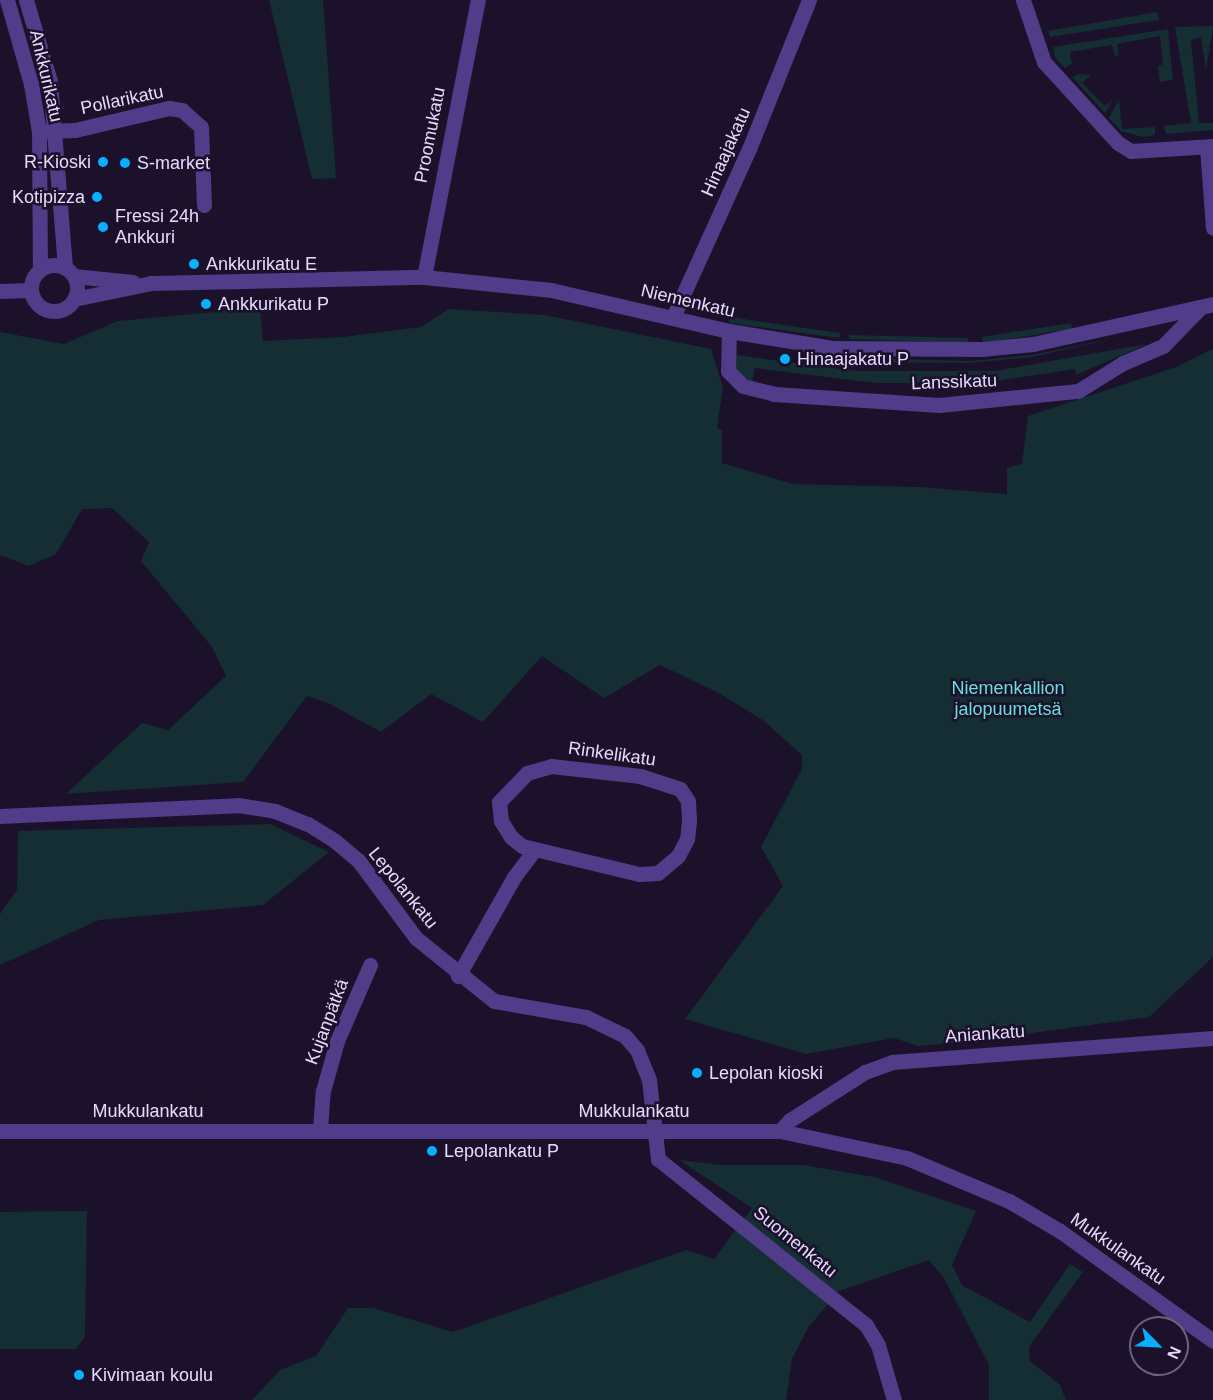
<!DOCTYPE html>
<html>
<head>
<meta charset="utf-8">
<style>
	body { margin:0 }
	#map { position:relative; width:1213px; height:1400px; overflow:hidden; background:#1b112a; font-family:Arial,sans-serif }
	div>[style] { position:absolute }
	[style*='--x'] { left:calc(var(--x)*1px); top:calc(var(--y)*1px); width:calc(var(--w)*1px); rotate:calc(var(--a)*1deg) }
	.green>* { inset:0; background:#142e34 }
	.minor>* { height:15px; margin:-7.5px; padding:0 7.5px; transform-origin:7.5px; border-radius:7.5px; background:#503c89 }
	.minor>.ring { margin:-7.5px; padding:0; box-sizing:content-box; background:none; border:15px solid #503c89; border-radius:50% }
	.dots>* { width:16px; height:16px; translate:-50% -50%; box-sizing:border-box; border:3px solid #1b112a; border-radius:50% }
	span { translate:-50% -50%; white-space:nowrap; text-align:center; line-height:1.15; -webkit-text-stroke:5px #1b112a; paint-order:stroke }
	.street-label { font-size:18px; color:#e7daff }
	.poi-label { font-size:18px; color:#e7daff }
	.right { translate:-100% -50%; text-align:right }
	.left { translate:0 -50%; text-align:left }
	.park-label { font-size:18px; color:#64e1dd }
	.north { position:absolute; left:1129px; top:1316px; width:60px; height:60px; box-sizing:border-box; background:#1b112a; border:2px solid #6d617f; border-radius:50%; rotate:114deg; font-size:16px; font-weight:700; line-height:24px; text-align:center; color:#e7daff }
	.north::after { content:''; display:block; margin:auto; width:21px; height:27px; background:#07affe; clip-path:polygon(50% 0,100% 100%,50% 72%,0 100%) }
</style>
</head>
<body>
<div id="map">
	<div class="green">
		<div style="clip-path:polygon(269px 0,323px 0,336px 178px,312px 179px)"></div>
		<div style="clip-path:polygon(1157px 12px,1159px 20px,1050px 37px,1048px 31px)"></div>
		<div style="clip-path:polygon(1213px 26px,1206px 70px,1201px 37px,1191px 40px,1199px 123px,1213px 123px,1213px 130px,1166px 134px,1164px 126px,1191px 123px,1175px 27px)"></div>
		<div style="clip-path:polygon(1168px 29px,1173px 80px,1160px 82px,1158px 66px,1163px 64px,1160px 36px,1117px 44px,1119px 55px,1115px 56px,1112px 45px,1070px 52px,1072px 64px,1065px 68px,1055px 58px,1053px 47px)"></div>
		<div style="clip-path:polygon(1079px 74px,1091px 75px,1082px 83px,1105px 106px,1113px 99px,1105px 113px,1072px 77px)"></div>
		<div style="clip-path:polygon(1119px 99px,1122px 129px,1155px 127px,1155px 135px,1142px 137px,1121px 131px,1109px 118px)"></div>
		<div style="clip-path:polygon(260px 308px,263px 341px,343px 337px,421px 327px,449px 309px,545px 315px,711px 349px,723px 387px,717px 428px,722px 430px,722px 463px,793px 484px,919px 487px,1007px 494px,1007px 468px,1022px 464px,1028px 416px,1176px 367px,1213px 349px,1213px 957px,1149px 1017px,975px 1041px,918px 1046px,894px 1038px,806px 1054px,685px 1019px,783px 886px,761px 847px,802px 769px,802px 755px,764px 721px,719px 693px,660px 665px,604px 698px,542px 656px,483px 722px,431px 694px,381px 732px,328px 703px,307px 696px,243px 782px,66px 794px,142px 723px,168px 730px,226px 676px,212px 647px,141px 561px,149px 542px,112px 508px,82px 509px,56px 554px,29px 566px,0 555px,0 332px,64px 344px,118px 321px)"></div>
		<div style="clip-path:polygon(730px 317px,840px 333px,839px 338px,729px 323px)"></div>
		<div style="clip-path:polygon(1071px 323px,1072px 329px,983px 343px,982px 337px)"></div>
		<div style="clip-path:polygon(849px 335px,968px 338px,968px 343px,849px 339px)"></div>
		<div style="clip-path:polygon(1120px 337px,1032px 357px,970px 363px,854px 362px,855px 358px,970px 361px,1032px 355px)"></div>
		<div style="clip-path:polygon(1147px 344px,1076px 375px,1075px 369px,1002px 380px,948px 383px,875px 383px,755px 368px,752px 382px,738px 373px,734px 364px,736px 355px,856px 371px,995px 371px)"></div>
		<div style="clip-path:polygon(270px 824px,329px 852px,263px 905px,99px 920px,0 965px,0 914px,17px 890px,18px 831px)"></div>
		<div style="clip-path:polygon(679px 1160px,720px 1165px,803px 1165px,874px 1177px,976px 1211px,952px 1265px,962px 1285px,1030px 1322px,1070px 1264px,1083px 1272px,1029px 1347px,1030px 1361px,1060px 1385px,1066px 1400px,989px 1400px,989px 1365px,945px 1280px,929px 1260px,839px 1291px,808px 1328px,792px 1359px,786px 1400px,252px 1400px,280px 1370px,316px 1356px,348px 1308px,373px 1308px,453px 1332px,686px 1250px,714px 1259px,752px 1208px)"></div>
		<div style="clip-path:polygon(87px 1211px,85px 1337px,76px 1349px,0 1349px,0 1212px)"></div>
	</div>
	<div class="minor">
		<div style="--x:7;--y:0;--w:87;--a:74.1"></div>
		<div style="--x:31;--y:84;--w:49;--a:80.5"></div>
		<div style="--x:39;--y:132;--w:138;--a:89.6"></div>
		<div style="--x:26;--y:0;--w:84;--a:73.5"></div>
		<div style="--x:50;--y:81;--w:187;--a:85.4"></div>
		<div style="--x:1023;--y:0;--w:65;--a:71.3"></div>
		<div style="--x:1044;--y:62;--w:110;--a:47.6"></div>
		<div style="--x:1118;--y:143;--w:15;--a:32"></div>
		<div style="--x:1131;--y:151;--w:82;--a:-3.5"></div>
		<div style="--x:48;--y:131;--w:27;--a:-2"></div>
		<div style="--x:75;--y:130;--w:97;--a:-13.2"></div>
		<div style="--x:169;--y:108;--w:13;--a:9"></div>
		<div style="--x:182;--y:110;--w:25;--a:42"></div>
		<div style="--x:201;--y:127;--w:78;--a:87.8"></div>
		<div style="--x:1207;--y:147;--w:81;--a:85.8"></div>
		<div class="ring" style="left:31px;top:265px;width:31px;height:31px"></div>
		<div style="--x:74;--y:276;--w:59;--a:5.8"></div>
		<div style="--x:424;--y:277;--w:282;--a:-79"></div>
		<div style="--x:0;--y:291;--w:31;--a:-2"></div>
		<div style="--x:74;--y:299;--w:79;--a:-11.7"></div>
		<div style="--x:151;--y:283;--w:273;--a:-1.3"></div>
		<div style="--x:424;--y:277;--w:128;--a:5.8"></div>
		<div style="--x:551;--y:290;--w:183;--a:13"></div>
		<div style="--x:729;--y:331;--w:105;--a:9.3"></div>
		<div style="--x:833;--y:348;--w:149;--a:0.4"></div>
		<div style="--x:982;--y:349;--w:51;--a:-5.6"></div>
		<div style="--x:1033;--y:344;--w:184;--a:-12.5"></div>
		<div style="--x:673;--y:317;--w:184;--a:-65.7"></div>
		<div style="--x:749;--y:149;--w:161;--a:-68.1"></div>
		<div style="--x:729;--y:331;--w:40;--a:91.4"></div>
		<div style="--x:728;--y:371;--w:21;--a:45"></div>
		<div style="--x:743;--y:386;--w:32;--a:14"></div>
		<div style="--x:774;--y:394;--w:165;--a:3.8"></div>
		<div style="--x:939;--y:405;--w:140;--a:-5.8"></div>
		<div style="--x:1078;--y:391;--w:53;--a:-31.9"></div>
		<div style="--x:1123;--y:363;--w:43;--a:-23"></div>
		<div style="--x:1163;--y:346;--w:54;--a:-45.7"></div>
		<div style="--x:551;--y:766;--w:90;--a:6.4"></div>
		<div style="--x:640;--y:776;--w:42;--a:18"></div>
		<div style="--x:680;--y:789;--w:14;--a:56"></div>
		<div style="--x:688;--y:801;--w:20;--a:87"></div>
		<div style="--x:689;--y:821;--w:18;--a:96"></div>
		<div style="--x:687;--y:839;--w:19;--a:118"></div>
		<div style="--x:678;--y:856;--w:26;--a:140"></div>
		<div style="--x:658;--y:873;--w:19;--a:177"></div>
		<div style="--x:639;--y:874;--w:120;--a:-166.5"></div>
		<div style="--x:522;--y:846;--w:14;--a:-141"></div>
		<div style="--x:511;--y:837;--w:19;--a:-122"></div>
		<div style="--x:501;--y:821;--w:19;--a:-96"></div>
		<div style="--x:499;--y:802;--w:40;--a:-46"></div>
		<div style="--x:527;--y:773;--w:25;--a:-16"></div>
		<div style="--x:0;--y:816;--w:238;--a:-2.6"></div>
		<div style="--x:238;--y:805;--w:37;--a:9"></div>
		<div style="--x:275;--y:811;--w:35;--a:22"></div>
		<div style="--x:308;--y:824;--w:32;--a:32"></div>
		<div style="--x:335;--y:841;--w:30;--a:40"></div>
		<div style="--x:358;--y:860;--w:97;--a:53.4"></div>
		<div style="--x:416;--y:938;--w:100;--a:38.9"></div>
		<div style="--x:494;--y:1001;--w:93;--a:9.9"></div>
		<div style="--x:586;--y:1017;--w:43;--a:26"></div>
		<div style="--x:625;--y:1036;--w:18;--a:49"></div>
		<div style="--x:637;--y:1050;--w:32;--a:68"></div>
		<div style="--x:649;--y:1080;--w:80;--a:83.5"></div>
		<div style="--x:658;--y:1159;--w:266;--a:38.6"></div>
		<div style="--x:866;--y:1325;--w:23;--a:59"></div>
		<div style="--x:878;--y:1345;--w:57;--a:73.8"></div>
		<div style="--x:458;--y:976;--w:114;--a:-60.5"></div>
		<div style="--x:514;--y:877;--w:34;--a:-53"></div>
		<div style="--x:320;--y:1130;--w:39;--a:-86"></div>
		<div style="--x:323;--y:1091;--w:52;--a:-74.4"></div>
		<div style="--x:337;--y:1041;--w:83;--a:-66.5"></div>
		<div style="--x:0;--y:1131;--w:780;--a:0"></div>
		<div style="--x:780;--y:1131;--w:130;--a:12"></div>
		<div style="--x:907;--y:1158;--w:111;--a:22.9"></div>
		<div style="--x:1009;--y:1201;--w:59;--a:30.5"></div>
		<div style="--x:1060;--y:1231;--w:188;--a:35.7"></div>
		<div style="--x:780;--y:1131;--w:15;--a:-48"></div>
		<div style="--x:790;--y:1120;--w:89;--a:-32.6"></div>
		<div style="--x:865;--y:1072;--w:29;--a:-20"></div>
		<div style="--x:892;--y:1062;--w:322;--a:-4.3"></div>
	</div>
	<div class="dots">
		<div style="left:103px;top:162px;background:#07affe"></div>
		<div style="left:125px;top:163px;background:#07affe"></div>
		<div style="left:97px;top:197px;background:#07affe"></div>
		<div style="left:103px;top:227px;background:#07affe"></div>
		<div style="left:194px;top:264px;background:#07affe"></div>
		<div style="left:206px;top:304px;background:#07affe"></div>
		<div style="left:785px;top:359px;background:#07affe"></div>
		<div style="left:697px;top:1073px;background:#07affe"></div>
		<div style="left:432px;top:1151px;background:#07affe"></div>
		<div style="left:79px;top:1375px;background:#07affe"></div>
	</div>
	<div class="street-label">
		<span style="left:46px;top:76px;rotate:77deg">Ankkurikatu</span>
		<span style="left:122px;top:100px;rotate:-12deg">Pollarikatu</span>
		<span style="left:430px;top:135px;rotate:-79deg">Proomukatu</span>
		<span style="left:726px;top:152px;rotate:-66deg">Hinaajakatu</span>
		<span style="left:688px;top:301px;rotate:13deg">Niemenkatu</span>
		<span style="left:954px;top:382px;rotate:-2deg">Lanssikatu</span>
		<span style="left:612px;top:754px;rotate:8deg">Rinkelikatu</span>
		<span style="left:403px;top:888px;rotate:51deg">Lepolankatu</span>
		<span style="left:327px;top:1022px;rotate:-69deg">Kujanpätkä</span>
		<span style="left:985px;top:1034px;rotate:-4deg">Aniankatu</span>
		<span style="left:148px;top:1111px">Mukkulankatu</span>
		<span style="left:634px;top:1111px">Mukkulankatu</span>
		<span style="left:795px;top:1242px;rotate:39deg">Suomenkatu</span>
		<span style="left:1118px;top:1249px;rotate:35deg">Mukkulankatu</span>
	</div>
	<div class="poi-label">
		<span class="right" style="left:91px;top:162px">R-Kioski</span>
		<span class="left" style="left:137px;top:163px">S-market</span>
		<span class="right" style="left:85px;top:197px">Kotipizza</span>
		<span class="left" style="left:115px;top:227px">Fressi 24h<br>Ankkuri</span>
		<span class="left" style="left:206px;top:264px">Ankkurikatu E</span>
		<span class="left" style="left:218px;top:304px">Ankkurikatu P</span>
		<span class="left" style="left:797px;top:359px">Hinaajakatu P</span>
		<span class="left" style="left:709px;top:1073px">Lepolan kioski</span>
		<span class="left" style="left:444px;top:1151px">Lepolankatu P</span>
		<span class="left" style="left:91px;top:1375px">Kivimaan koulu</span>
	</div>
	<div class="park-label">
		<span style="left:1008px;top:699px">Niemenkallion<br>jalopuumetsä</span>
	</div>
	<div class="north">N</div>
</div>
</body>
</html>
